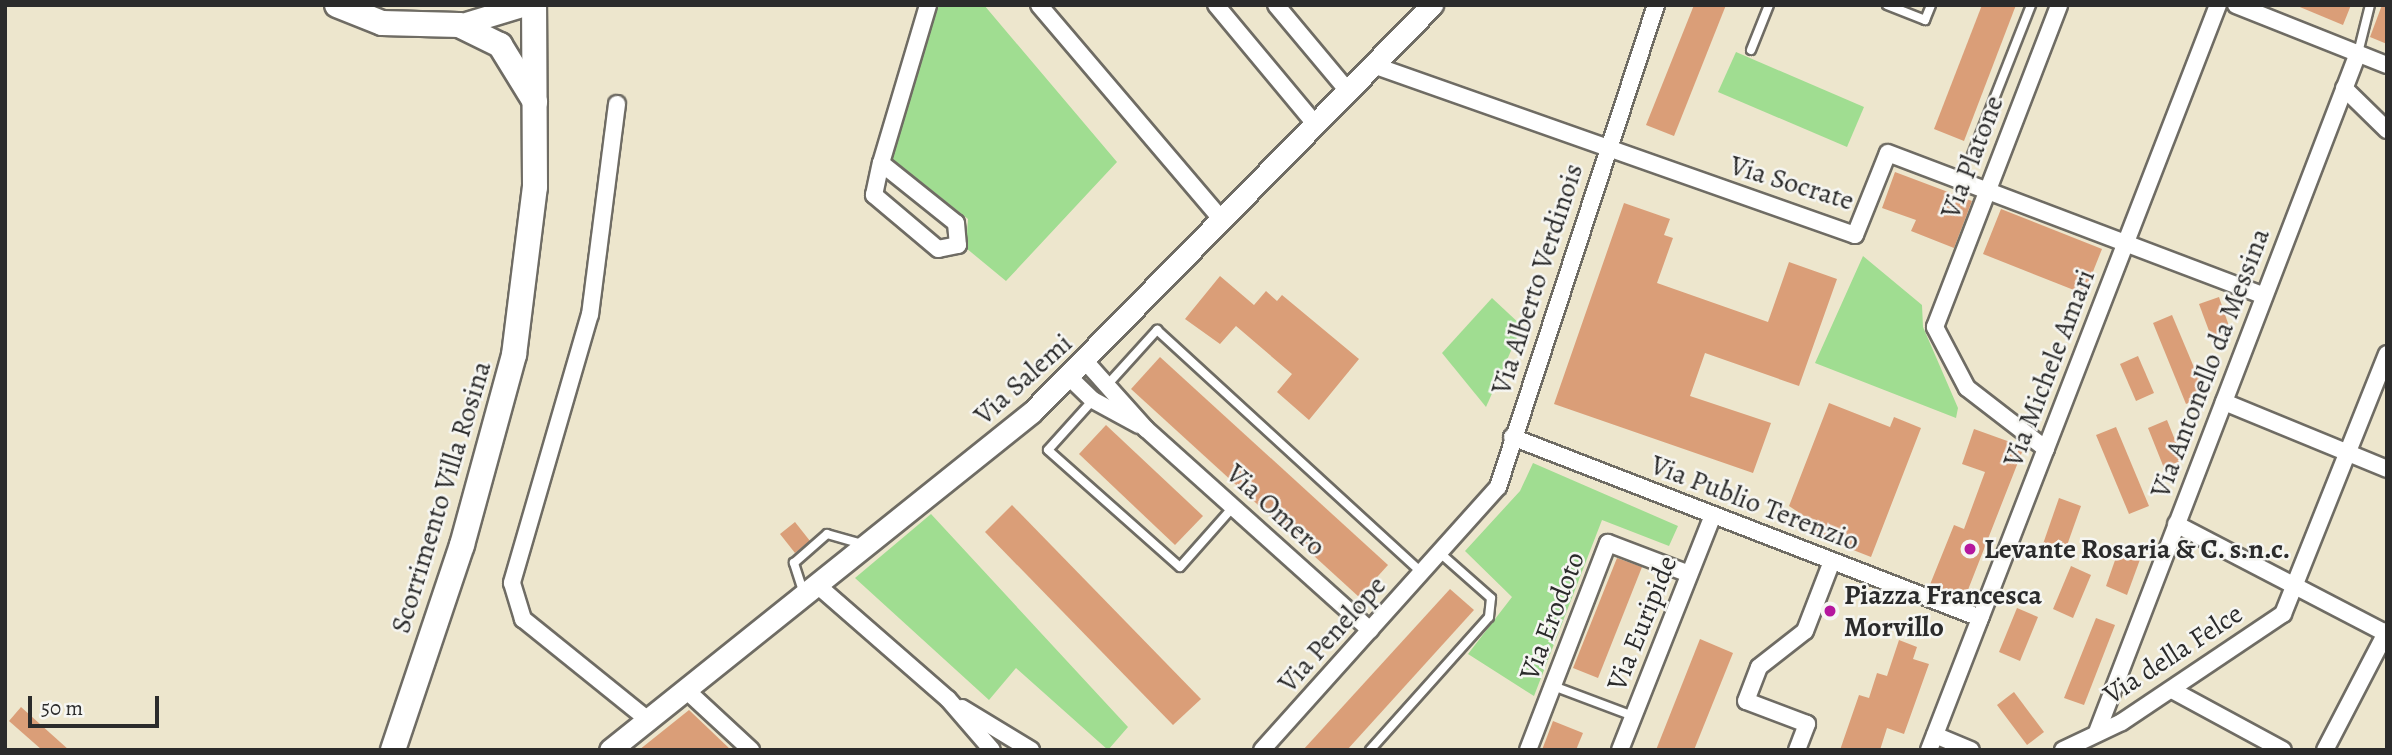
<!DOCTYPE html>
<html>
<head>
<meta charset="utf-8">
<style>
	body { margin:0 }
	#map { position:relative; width:2392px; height:755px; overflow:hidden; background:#ede6cd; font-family:Alegreya,serif }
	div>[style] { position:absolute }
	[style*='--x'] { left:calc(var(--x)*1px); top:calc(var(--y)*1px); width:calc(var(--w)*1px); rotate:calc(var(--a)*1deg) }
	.green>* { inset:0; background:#a0dd91 }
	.building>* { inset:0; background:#da9e78 }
	.roads { filter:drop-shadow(2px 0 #6f6c64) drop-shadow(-2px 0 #6f6c64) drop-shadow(0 2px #6f6c64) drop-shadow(0 -2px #6f6c64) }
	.lane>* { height:8px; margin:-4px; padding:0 4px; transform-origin:4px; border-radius:4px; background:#fff }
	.street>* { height:16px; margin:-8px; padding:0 8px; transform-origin:8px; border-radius:8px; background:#fff }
	.secondary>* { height:21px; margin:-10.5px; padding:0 10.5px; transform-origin:10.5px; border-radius:10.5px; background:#fff }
	.primary>* { height:24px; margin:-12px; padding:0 12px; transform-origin:12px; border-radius:12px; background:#fff }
	.dots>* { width:19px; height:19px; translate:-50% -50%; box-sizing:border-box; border:4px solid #f6f6f2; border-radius:50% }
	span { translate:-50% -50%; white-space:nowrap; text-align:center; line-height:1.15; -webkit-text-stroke:5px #f6f6f2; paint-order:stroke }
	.street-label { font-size:28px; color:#2b2b2b }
	.poi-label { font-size:28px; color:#2b2b2b; font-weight:700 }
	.left { translate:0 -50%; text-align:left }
	.frame { position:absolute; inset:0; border:7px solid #2b2b2b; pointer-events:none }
	.scale { position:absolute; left:28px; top:696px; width:131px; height:32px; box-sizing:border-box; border:4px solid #2b2b2b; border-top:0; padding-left:9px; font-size:21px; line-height:24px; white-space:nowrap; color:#2b2b2b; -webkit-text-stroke:5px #f6f6f2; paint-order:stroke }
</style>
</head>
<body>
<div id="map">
	<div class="green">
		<div style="clip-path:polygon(936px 5px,984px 5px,1117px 162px,1006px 281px,966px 248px,968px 219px,891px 158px)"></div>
		<div style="clip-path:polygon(1736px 52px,1864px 107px,1847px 147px,1718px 92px)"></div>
		<div style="clip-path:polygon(1863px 256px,1922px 305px,1923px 327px,1958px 408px,1956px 418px,1815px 363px)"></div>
		<div style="clip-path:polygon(1492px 298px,1522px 326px,1486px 407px,1442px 353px)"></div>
		<div style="clip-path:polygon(1533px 463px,1678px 526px,1669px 546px,1602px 520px,1534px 696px,1468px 654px,1512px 597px,1465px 551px,1520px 491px)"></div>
		<div style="clip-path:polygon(931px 514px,1128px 727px,1108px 750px,1016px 668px,989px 700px,855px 578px)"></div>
	</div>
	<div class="building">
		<div style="clip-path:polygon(1694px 5px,1726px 5px,1674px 136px,1646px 125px)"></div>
		<div style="clip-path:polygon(1982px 5px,2016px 5px,1964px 141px,1934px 129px)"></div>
		<div style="clip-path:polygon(2295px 5px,2351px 5px,2343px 25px)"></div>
		<div style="clip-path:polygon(2382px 5px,2387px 5px,2387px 44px,2370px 37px)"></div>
		<div style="clip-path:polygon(1895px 172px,1972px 201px,1954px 248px,1911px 231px,1916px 220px,1882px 208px)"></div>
		<div style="clip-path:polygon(1624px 203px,1670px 219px,1664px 235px,1673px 238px,1657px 283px,1768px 322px,1789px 262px,1837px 279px,1799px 386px,1705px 353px,1690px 396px,1771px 423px,1753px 473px,1554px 404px)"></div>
		<div style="clip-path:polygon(2001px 209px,2102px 249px,2084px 294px,1983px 254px)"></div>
		<div style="clip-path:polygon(1220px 276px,1254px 305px,1266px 291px,1277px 301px,1282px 295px,1359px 359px,1309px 420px,1277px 392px,1292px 374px,1236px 326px,1220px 344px,1185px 319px)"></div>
		<div style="clip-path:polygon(2219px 297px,2231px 332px,2212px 339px,2199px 304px)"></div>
		<div style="clip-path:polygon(2172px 315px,2206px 396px,2186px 404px,2153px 323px)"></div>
		<div style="clip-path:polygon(2138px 356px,2154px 393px,2136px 401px,2120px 364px)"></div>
		<div style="clip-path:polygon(1160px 357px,1388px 565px,1359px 597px,1131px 389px)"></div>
		<div style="clip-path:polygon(1829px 403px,1890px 427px,1894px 417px,1921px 428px,1871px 557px,1815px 535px,1819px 526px,1789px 506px)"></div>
		<div style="clip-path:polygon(2167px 420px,2183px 460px,2164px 468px,2148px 428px)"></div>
		<div style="clip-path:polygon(1106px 425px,1203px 516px,1175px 545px,1079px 454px)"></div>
		<div style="clip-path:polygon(2116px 427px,2149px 506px,2129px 514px,2096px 435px)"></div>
		<div style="clip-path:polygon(1974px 429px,2024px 447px,1964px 600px,1929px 587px,1954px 525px,1964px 529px,1985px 472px,1962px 464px)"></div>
		<div style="clip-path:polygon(2059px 498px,2081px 506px,2065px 551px,2043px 544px)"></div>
		<div style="clip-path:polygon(1012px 505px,1201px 699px,1173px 725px,985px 532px)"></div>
		<div style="clip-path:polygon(795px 522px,810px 541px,795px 553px,780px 534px)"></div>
		<div style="clip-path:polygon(2120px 546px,2142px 554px,2127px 595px,2106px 586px)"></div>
		<div style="clip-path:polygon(1617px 558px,1642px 567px,1598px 678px,1573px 668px)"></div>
		<div style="clip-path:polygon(2071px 566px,2091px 575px,2073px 618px,2053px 609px)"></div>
		<div style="clip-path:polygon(1450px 589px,1474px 610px,1347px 750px,1303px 750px)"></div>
		<div style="clip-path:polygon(2017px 608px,2038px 617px,2020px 661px,1999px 652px)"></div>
		<div style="clip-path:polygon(2096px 618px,2115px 625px,2084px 705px,2064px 698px)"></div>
		<div style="clip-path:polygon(1700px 639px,1733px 653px,1694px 750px,1656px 750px)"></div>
		<div style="clip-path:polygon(1899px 640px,1917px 647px,1913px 659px,1929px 664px,1904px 734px,1887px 728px,1880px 750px,1840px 750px,1859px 695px,1869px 698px,1877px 673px,1887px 676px)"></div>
		<div style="clip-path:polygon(2014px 692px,2044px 732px,2027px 745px,1997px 705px)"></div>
		<div style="clip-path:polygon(21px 707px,69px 750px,42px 750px,9px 721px)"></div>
		<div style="clip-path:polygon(689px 710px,731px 750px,639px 750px)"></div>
		<div style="clip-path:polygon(1553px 721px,1583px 733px,1576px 750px,1542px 750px)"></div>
	</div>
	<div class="roads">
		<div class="lane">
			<div style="--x:1887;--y:5;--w:41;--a:21.5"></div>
			<div style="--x:1925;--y:20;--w:16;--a:-68"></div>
			<div style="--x:1751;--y:50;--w:48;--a:-68.2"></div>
			<div style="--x:2358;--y:53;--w:49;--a:-76"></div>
			<div style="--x:1972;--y:155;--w:161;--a:-68.5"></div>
			<div style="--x:1109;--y:383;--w:72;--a:-47.8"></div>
			<div style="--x:1157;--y:330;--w:360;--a:42.5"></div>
			<div style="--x:1093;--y:400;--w:67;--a:132"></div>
			<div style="--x:1048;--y:450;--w:176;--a:41.6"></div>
			<div style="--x:1180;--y:567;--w:80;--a:-48.5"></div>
			<div style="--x:804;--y:594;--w:33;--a:-108"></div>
			<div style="--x:794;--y:563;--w:44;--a:-41.3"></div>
			<div style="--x:827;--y:534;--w:36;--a:16"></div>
			<div style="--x:1553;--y:686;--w:85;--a:20.6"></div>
			<div style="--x:1370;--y:750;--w:178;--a:-48.2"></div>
			<div style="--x:1489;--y:617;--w:19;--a:-84"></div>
			<div style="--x:1491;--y:598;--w:68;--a:-138.6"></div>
		</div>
		<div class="street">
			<div style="--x:1039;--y:5;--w:284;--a:49.6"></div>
			<div style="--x:1216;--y:5;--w:156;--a:50.2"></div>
			<div style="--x:1276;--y:5;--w:112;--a:50.1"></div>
			<div style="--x:2236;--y:5;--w:162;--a:21.7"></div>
			<div style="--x:1373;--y:65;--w:511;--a:19.43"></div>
			<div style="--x:1855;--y:235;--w:88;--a:-68.1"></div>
			<div style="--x:1888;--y:153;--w:402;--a:20.8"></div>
			<div style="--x:2344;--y:88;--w:60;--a:44.3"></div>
			<div style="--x:617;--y:104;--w:212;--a:97.3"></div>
			<div style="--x:590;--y:314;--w:280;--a:106.2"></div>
			<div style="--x:512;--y:583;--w:38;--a:73"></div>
			<div style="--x:523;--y:619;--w:161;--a:38.9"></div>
			<div style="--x:881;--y:163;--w:96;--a:38.7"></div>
			<div style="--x:956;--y:223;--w:22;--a:85"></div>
			<div style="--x:958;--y:245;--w:20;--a:169"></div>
			<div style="--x:938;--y:249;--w:84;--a:-139.8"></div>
			<div style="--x:874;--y:195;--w:33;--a:-78"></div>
			<div style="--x:881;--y:163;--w:165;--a:-73.4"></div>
			<div style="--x:1086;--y:362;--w:90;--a:48.2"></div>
			<div style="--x:1146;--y:429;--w:301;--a:41.9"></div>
			<div style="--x:1069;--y:377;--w:33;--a:44"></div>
			<div style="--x:1093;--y:400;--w:52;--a:28.5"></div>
			<div style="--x:2224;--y:402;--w:176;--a:22.3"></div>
			<div style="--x:1512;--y:437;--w:502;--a:21.14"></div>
			<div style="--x:2046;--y:449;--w:100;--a:-142.3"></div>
			<div style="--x:1967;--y:388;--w:69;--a:-117.7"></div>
			<div style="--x:1935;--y:327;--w:345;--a:-68.9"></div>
			<div style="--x:2176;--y:524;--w:238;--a:27.5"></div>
			<div style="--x:816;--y:584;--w:175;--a:41.1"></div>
			<div style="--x:948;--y:699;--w:67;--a:49.2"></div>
			<div style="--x:685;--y:689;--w:90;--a:42.7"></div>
			<div style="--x:2172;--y:690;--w:126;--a:28.4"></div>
			<div style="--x:962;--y:708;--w:81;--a:31.3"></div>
			<div style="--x:2097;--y:732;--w:727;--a:-68.97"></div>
			<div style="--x:1935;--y:735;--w:39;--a:23"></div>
			<div style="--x:1262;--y:750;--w:353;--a:-48.1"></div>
			<div style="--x:1498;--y:487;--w:507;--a:-71.85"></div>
			<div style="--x:1528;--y:750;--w:222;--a:-68.9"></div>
			<div style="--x:1608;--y:543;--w:87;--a:20.9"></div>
			<div style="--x:1620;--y:750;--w:253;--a:-68.4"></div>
			<div style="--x:1797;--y:750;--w:28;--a:-69"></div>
			<div style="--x:1807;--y:724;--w:65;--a:-159.3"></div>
			<div style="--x:1746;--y:701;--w:36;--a:-69"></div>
			<div style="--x:1759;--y:667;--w:58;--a:-38"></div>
			<div style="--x:1805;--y:631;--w:75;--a:-68.9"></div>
			<div style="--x:1929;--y:750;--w:799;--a:-68.8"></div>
			<div style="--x:2063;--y:750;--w:65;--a:-25.4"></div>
			<div style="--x:2122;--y:722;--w:194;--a:-33.9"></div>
			<div style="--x:2283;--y:614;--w:280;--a:-68.2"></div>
			<div style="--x:2325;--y:750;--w:134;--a:-62.5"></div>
		</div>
		<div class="secondary">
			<div style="--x:459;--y:25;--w:69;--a:-16.9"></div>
			<div style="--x:610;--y:750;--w:541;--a:-38.69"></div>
			<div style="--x:1032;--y:412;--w:571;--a:-45.5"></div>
		</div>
		<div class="primary">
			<div style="--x:337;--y:5;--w:48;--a:21.8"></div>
			<div style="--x:382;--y:23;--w:77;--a:1.5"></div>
			<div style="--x:459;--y:25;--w:46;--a:26"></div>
			<div style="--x:500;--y:45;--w:67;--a:58.4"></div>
			<div style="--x:393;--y:750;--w:216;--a:-71.4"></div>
			<div style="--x:462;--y:545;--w:197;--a:-74.7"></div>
			<div style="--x:514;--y:355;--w:169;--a:-82.9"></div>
			<div style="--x:535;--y:187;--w:182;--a:-90.3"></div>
		</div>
	</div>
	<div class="dots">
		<div style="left:1970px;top:549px;background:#b5179e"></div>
		<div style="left:1830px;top:611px;background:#b5179e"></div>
	</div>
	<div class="street-label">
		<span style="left:1972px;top:157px;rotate:-69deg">Via Platone</span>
		<span style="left:1792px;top:183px;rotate:17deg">Via Socrate</span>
		<span style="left:1537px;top:279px;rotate:-72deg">Via Alberto Verdinois</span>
		<span style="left:2210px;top:363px;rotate:-69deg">Via Antonello da Messina</span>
		<span style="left:2049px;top:368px;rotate:-69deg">Via Michele Amari</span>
		<span style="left:1023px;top:379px;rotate:-42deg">Via Salemi</span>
		<span style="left:441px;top:497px;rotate:-73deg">Scorrimento Villa Rosina</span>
		<span style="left:1755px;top:503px;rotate:21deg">Via Publio Terenzio</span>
		<span style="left:1276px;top:510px;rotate:42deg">Via Omero</span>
		<span style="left:1552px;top:616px;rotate:-69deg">Via Erodoto</span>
		<span style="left:1642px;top:623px;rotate:-68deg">Via Euripide</span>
		<span style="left:1332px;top:634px;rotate:-48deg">Via Penelope</span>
		<span style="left:2173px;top:654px;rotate:-33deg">Via della Felce</span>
	</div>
	<div class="poi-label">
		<span class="left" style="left:1984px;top:549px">Levante Rosaria &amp; C. s.n.c.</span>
		<span class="left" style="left:1844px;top:611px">Piazza Francesca<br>Morvillo</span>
	</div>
	<div class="frame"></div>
	<div class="scale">50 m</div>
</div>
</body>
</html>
